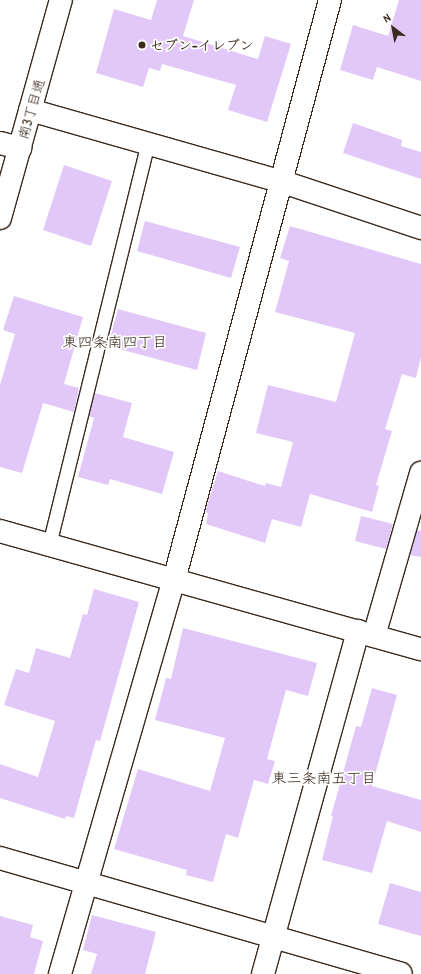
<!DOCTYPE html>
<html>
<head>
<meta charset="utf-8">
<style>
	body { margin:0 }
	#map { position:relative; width:421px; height:974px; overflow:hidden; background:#fff; font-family:"Patrick Hand","Klee One",sans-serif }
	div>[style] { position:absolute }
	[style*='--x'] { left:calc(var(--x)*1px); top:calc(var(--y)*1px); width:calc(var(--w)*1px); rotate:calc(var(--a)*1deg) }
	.building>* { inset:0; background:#e2c8f8 }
	.roads { filter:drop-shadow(1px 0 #3b2a1e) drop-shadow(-1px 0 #3b2a1e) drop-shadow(0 1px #3b2a1e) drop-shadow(0 -1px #3b2a1e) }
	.lane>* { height:13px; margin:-6.5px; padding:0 6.5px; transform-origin:6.5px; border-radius:6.5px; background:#fff }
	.street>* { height:22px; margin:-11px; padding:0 11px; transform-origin:11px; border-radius:11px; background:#fff }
	.secondary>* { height:22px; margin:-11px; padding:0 11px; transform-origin:11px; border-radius:11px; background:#fff }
	.dots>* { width:11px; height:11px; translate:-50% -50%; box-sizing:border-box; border:2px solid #fff; border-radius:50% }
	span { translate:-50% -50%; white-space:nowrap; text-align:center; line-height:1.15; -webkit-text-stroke:3.5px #fff; paint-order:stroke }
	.poi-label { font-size:14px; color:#3b2a1e; font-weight:700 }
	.left { translate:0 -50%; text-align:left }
	.street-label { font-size:14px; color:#3b2a1e }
	.neighbourhood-label { font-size:15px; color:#3b2a1e }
	.north { position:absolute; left:373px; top:8px; width:40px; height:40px; -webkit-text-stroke:3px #fff; paint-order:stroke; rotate:328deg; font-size:11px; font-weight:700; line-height:16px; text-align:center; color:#3b2a1e }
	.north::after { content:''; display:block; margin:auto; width:14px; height:18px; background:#3b2a1e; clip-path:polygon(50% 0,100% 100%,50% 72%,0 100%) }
</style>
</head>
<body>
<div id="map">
	<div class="building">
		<div style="clip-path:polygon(157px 0,194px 0,183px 36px,258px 59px,265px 36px,291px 44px,267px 122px,228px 110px,236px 85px,162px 64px,160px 71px,149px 68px,143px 87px,96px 73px,114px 9px,151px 20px)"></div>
		<div style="clip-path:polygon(399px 0,421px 0,421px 81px,377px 67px,373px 80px,340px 70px,353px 25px,388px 36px)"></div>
		<div style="clip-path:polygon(353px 123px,402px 140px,401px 146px,421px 152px,421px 179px,343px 153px)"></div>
		<div style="clip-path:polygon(64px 165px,112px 181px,91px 246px,43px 230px)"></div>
		<div style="clip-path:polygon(145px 221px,240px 247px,231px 278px,137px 251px)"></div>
		<div style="clip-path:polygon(290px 226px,421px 264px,421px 357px,416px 378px,402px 374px,385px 429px,392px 431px,376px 485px,379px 486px,372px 512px,310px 494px,301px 527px,272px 519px,265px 543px,206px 524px,208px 513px,205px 512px,218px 471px,265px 486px,266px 483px,281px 487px,293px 442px,256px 433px,268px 385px,336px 402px,355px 333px,275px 312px,289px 261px,280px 258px)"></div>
		<div style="clip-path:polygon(14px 296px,83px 317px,64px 384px,79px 388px,74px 412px,43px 403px,22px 473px,0 467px,0 385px,15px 334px,3px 330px)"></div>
		<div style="clip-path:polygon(118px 309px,206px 333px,197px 370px,108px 346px)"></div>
		<div style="clip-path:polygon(95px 393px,132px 403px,123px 437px,174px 452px,162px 494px,110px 479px,108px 485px,78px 477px,94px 418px,89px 416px)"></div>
		<div style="clip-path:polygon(361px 516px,393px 524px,386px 549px,355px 541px)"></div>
		<div style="clip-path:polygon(417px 530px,421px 531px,421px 557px,410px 555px)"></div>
		<div style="clip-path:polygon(94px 589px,139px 602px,100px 741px,96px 740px,74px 818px,66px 816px,65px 819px,0 798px,0 764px,38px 777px,55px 721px,4px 705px,16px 669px,29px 673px,36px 648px,70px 658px,83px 614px,87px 615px)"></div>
		<div style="clip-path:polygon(183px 628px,317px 663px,308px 696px,286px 690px,267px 759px,275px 761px,268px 784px,254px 780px,238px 838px,226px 834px,213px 882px,186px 875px,187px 870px,114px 849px,138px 769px,210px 791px,225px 738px,155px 720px,166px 678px,171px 679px)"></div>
		<div style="clip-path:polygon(372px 688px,397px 695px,372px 786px,421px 800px,421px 832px,387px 821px,372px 873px,322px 860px,333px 816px,331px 816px,356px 726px,361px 727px)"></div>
		<div style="clip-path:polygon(390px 883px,421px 892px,421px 936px,378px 924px)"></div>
		<div style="clip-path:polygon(92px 915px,156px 932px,145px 974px,91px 974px,97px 954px,83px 950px)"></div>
		<div style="clip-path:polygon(0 916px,33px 925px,30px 937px,43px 941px,34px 974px,0 974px)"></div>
	</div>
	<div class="roads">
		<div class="lane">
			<div style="--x:49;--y:545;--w:414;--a:-76.2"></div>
		</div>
		<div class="street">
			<div style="--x:30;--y:110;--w:260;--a:15.9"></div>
			<div style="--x:280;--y:181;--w:149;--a:18.4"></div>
			<div style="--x:0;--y:143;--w:21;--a:14"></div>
			<div style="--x:0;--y:531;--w:437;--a:15.7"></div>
			<div style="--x:374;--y:636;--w:170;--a:-73.9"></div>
			<div style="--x:0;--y:858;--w:417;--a:16.1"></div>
			<div style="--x:60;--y:974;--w:410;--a:-73.9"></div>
			<div style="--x:174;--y:580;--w:601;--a:-74.95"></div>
			<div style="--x:263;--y:974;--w:356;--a:-74.5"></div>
		</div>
		<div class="secondary">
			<div style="--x:0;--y:218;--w:226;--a:-74.4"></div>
		</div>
	</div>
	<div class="dots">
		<div style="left:142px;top:45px;background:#3b2a1e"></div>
	</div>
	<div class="poi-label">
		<span class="left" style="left:150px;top:45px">セブン-イレブン</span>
	</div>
	<div class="street-label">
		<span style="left:31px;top:109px;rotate:-74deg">南3丁目通</span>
	</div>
	<div class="neighbourhood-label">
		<span style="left:115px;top:342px">東四条南四丁目</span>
		<span style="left:324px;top:778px">東三条南五丁目</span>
	</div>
	<div class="north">N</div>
</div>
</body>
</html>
